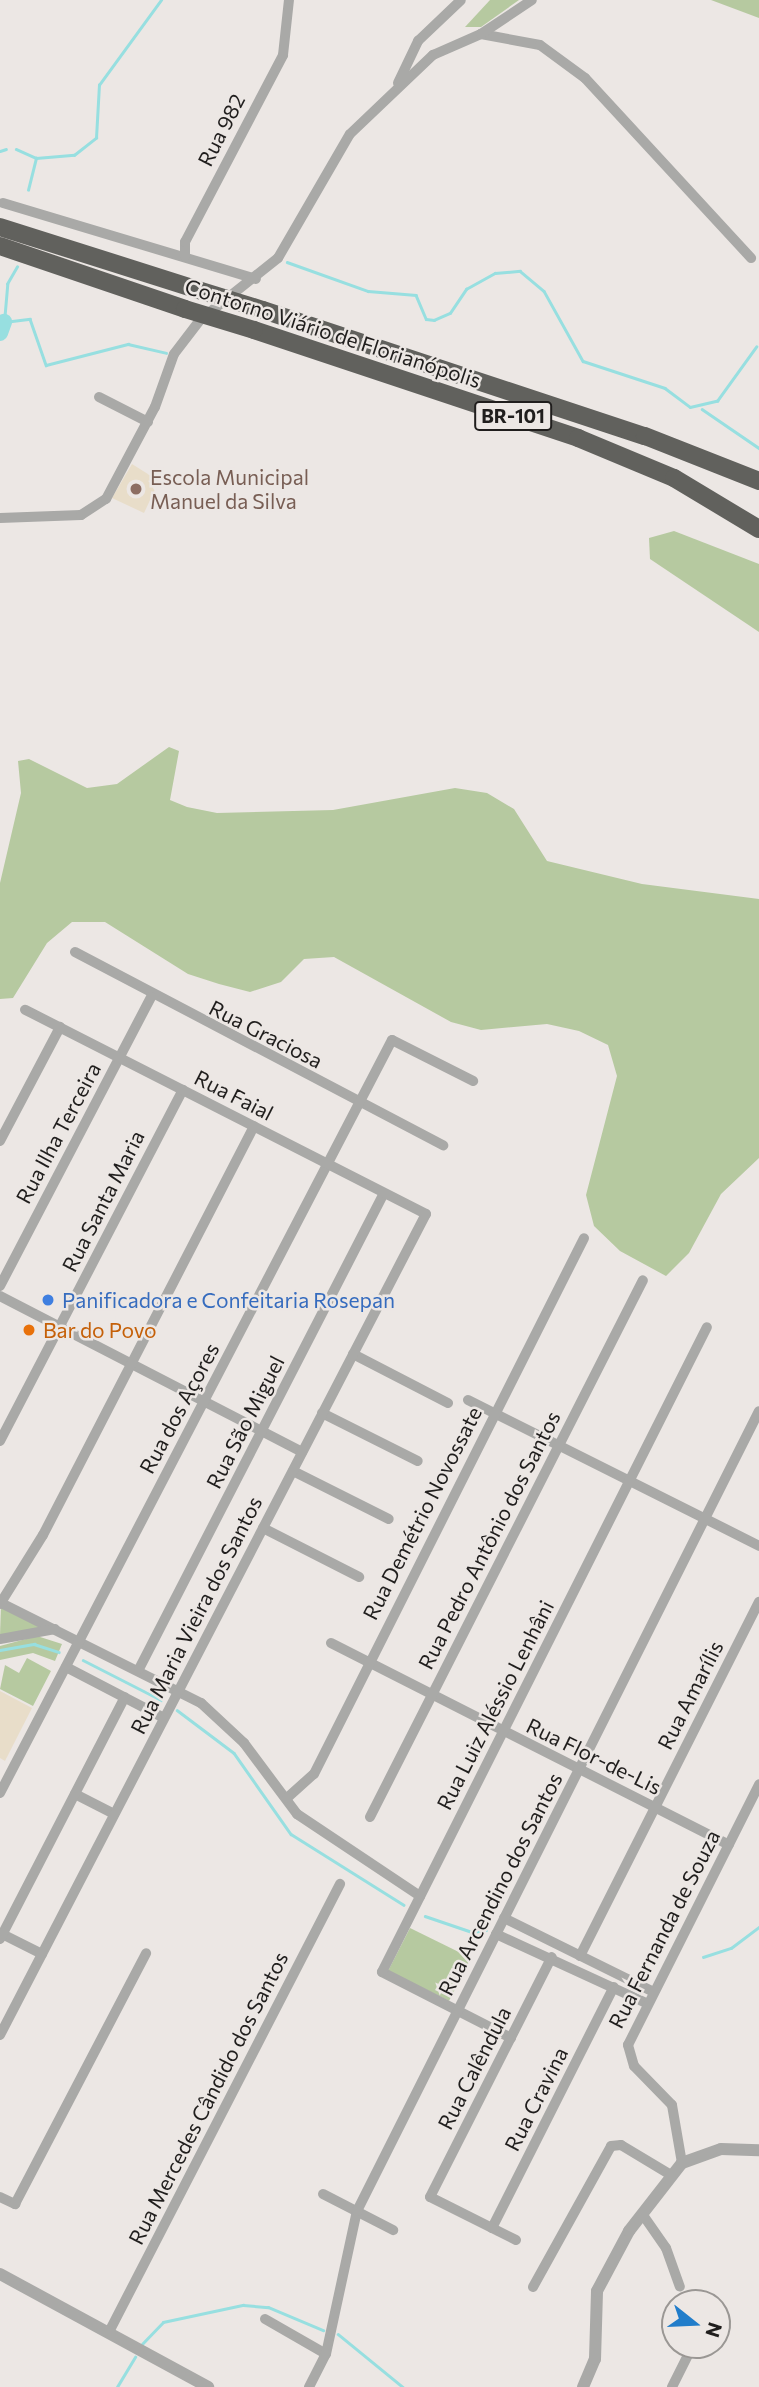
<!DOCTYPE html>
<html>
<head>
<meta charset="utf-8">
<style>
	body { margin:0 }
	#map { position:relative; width:759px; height:2387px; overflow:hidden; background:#ece7e4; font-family:Commissioner,sans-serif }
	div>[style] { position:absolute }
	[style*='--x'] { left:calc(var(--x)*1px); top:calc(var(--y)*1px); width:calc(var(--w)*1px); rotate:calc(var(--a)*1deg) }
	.education>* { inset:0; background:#e8ddc9 }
	.green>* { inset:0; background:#b6c9a0 }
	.stream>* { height:2.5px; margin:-1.25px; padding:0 1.25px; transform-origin:1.25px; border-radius:1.25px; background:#97dfe0 }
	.river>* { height:16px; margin:-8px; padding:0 8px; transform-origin:8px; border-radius:8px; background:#97dfe0 }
	.minor>* { height:10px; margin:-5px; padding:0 5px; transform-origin:5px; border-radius:5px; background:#a9a9a7 }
	.tertiary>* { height:12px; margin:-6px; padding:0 6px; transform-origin:6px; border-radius:6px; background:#a9a9a7 }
	.motorway>* { height:18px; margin:-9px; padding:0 9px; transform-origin:9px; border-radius:9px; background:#61615d }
	.motorway-bridge>* { height:18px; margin:-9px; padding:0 9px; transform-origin:9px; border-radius:9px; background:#61615d }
	.dots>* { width:19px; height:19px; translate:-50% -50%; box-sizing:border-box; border:4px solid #ece7e4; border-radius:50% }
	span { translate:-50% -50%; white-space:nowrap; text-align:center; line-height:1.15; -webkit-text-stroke:5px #ece7e4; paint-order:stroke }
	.shield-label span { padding:2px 5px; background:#ece7e4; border:2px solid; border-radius:5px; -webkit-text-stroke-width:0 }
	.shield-label { font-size:19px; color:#201e1d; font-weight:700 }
	.street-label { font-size:21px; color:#201e1d }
	.education-label { font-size:21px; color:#785e54 }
	.left { translate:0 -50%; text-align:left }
	.shop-label { font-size:21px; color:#366cbe }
	.food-label { font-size:21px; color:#c56008 }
	.north { position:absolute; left:661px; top:2289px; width:70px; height:70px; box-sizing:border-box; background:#ece7e4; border:2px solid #9a9794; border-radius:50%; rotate:108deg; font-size:19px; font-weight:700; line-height:28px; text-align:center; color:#201e1d }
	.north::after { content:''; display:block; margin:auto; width:24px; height:32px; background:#217dca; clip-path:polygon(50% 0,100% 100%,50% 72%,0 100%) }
</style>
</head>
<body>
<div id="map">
	<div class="education">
		<div style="clip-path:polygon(132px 464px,159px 481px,144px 513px,112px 498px)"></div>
		<div style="clip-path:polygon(0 1691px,32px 1708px,5px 1761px,0 1758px)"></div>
	</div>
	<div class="green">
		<div style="clip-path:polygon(490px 0,519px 0,481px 27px,465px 27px)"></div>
		<div style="clip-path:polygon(711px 0,759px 0,759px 18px)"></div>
		<div style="clip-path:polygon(674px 531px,759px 564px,759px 632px,650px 559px,649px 538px)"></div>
		<div style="clip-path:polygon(169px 747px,179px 751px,170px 800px,187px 807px,217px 813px,333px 810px,455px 788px,487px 793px,514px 809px,547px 861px,642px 884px,759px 899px,759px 1158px,721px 1194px,689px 1253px,666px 1276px,620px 1251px,594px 1226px,586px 1195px,617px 1076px,608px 1045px,579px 1031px,547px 1024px,481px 1030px,451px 1022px,334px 957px,304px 959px,281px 982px,250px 992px,219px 984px,188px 974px,105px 922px,72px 922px,47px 943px,13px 998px,0 999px,0 883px,21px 793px,18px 761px,29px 759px,87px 788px,117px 784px)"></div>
		<div style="clip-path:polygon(1px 1606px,39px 1624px,39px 1628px,0 1635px)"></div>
		<div style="clip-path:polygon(37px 1636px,62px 1644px,55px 1661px,33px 1653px,0 1660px,0 1646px)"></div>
		<div style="clip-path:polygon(27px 1658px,51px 1671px,33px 1706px,0 1689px,5px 1665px,19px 1673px)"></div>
		<div style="clip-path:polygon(410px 1928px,471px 1958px,449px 2001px,388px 1971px)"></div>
	</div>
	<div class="stream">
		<div style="--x:16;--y:149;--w:22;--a:24"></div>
		<div style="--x:0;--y:151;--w:6;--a:-18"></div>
		<div style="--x:28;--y:190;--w:33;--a:-76"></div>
		<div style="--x:36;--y:158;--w:38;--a:-5"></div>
		<div style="--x:74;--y:155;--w:28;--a:-38"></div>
		<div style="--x:96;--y:138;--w:53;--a:-86.8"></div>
		<div style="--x:99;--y:85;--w:105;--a:-53.9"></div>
		<div style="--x:287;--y:262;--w:86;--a:19.7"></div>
		<div style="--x:368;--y:291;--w:48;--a:4.8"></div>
		<div style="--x:416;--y:295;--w:26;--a:67"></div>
		<div style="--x:426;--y:319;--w:8;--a:7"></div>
		<div style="--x:434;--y:320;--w:17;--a:-24"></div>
		<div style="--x:450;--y:313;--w:29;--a:-56"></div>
		<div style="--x:466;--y:289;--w:33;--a:-29"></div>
		<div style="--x:495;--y:273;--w:25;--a:-5"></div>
		<div style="--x:520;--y:271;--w:31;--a:40"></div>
		<div style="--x:544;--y:291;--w:80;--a:60.9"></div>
		<div style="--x:583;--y:361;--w:86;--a:18.2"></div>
		<div style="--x:665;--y:388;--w:31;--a:37"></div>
		<div style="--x:690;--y:407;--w:28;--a:-13"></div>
		<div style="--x:717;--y:401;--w:67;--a:-54.2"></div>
		<div style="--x:4;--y:322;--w:26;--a:-7"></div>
		<div style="--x:30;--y:319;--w:49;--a:70.8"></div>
		<div style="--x:46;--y:365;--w:85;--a:-14.4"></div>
		<div style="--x:128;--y:344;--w:39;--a:13"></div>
		<div style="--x:4;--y:322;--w:38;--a:-85"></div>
		<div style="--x:7;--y:284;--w:20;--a:-60"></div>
		<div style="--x:702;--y:409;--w:69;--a:34.4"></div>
		<div style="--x:0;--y:1650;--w:35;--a:-10"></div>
		<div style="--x:34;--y:1644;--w:26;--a:18"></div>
		<div style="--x:83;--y:1660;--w:88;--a:27.1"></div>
		<div style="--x:177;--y:1710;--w:71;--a:37"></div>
		<div style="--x:234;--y:1753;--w:99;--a:54.9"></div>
		<div style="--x:291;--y:1834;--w:133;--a:32.1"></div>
		<div style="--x:425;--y:1916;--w:50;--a:18.8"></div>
		<div style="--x:472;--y:1932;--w:14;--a:-8"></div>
		<div style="--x:703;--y:1957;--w:29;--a:-18"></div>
		<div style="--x:731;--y:1948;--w:35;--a:-37"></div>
		<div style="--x:338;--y:2334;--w:84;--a:39.2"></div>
		<div style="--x:142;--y:2344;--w:30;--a:-46"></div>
		<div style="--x:163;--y:2322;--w:82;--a:-12"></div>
		<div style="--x:243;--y:2305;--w:25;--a:5"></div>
		<div style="--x:268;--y:2307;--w:60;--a:22.7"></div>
		<div style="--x:117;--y:2387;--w:35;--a:-59"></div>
	</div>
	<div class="river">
		<div style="--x:0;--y:333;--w:12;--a:-70"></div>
	</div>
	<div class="minor">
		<div style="--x:481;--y:34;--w:60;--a:10.6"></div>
		<div style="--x:540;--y:45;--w:56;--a:36.3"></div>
		<div style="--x:585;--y:78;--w:245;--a:47.3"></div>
		<div style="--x:398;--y:83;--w:47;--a:-64.5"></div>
		<div style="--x:418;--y:41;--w:59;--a:-43.6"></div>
		<div style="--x:3;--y:203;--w:264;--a:16.7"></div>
		<div style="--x:185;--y:257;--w:15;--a:-90"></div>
		<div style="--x:185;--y:242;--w:211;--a:-62.3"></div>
		<div style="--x:283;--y:55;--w:55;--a:-83.8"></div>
		<div style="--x:99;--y:397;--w:55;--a:27"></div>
		<div style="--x:0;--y:518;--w:81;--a:-2.1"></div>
		<div style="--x:81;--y:515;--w:30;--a:-33"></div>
		<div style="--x:106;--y:499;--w:104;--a:-62"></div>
		<div style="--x:155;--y:407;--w:56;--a:-70.3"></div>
		<div style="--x:174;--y:354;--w:43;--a:-52.6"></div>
		<div style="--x:200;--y:320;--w:100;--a:-38.5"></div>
		<div style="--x:278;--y:258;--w:143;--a:-59.9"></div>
		<div style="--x:350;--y:134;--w:115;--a:-43.6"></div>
		<div style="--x:433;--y:55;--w:52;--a:-23.6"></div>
		<div style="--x:481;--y:34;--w:61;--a:-33.7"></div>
		<div style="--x:75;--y:952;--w:416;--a:27.7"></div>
		<div style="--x:0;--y:1141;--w:129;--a:-62.2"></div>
		<div style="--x:0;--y:1286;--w:326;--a:-62.4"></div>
		<div style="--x:0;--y:1296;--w:340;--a:27.3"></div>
		<div style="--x:353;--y:1354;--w:107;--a:27.3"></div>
		<div style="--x:468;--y:1400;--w:326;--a:26.6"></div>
		<div style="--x:322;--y:1413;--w:107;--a:26.6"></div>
		<div style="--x:0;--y:1441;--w:396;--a:-62.5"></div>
		<div style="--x:293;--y:1471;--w:107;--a:26.6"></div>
		<div style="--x:263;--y:1528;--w:108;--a:27"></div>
		<div style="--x:1;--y:1603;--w:224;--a:26.6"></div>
		<div style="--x:201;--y:1703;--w:59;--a:42.9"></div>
		<div style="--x:244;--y:1743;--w:89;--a:53.3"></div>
		<div style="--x:297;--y:1814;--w:148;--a:33.7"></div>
		<div style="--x:0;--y:1604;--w:81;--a:-58.1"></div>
		<div style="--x:43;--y:1535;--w:460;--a:-62.7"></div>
		<div style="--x:0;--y:1639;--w:56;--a:-10.3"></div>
		<div style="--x:331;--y:1643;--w:446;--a:26.9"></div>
		<div style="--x:66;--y:1667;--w:110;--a:27.5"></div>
		<div style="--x:139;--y:1669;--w:535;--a:-62.76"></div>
		<div style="--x:0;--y:1793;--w:849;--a:-62.5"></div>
		<div style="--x:392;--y:1040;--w:91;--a:26.8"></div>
		<div style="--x:75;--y:1794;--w:44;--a:27.1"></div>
		<div style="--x:287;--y:1798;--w:36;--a:-42"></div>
		<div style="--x:314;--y:1774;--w:600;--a:-63.26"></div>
		<div style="--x:370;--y:1817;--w:602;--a:-63.05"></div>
		<div style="--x:504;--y:1918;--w:167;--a:26.3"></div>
		<div style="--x:0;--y:1933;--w:47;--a:26.6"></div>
		<div style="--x:496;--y:1934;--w:167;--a:24.7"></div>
		<div style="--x:0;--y:1939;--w:272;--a:-62.7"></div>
		<div style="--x:580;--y:1956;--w:397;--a:-63.2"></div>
		<div style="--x:0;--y:2035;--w:925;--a:-62.58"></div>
		<div style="--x:426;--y:1214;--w:450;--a:-153"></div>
		<div style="--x:511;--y:2038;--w:145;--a:-152.9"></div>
		<div style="--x:382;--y:1972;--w:722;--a:-63.26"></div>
		<div style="--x:682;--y:2163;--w:59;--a:-99.8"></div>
		<div style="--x:672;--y:2105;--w:54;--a:-134.3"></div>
		<div style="--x:634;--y:2066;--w:22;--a:-106"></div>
		<div style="--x:628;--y:2045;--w:292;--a:-63.3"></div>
		<div style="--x:323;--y:2194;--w:79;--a:27.2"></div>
		<div style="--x:0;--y:2197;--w:17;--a:25"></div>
		<div style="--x:15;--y:2204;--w:283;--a:-62.4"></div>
		<div style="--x:643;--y:2215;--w:40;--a:55.1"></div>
		<div style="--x:666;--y:2248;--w:41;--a:70.3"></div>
		<div style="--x:492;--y:2228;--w:270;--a:-63.2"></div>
		<div style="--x:516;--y:2240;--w:96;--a:-153.4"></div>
		<div style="--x:430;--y:2197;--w:269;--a:-63.1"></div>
		<div style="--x:533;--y:2287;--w:161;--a:-61"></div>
		<div style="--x:611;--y:2146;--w:10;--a:-6"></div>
		<div style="--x:621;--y:2145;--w:58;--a:31"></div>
		<div style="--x:265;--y:2319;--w:70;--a:29.8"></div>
		<div style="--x:110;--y:2330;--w:502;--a:-62.72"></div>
		<div style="--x:309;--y:2387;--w:37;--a:-63"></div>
		<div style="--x:326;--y:2354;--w:146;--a:-77.8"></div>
		<div style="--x:357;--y:2211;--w:895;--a:-63.32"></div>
		<div style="--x:672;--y:2387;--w:47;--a:-63.4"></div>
	</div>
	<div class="tertiary">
		<div style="--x:0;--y:2274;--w:237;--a:28.5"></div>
		<div style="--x:583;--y:2387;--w:30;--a:-67"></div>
		<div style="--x:595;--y:2359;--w:68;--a:-88.3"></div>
		<div style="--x:597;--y:2291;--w:68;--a:-61.9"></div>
		<div style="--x:629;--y:2231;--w:86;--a:-52.1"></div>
		<div style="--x:682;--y:2163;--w:41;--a:-19.7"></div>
		<div style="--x:721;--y:2149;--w:38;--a:2"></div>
	</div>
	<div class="motorway">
		<div style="--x:0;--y:227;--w:205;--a:17.6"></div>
		<div style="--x:0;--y:246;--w:195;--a:18.8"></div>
		<div style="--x:263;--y:310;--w:402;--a:18.3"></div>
		<div style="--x:645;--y:436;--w:123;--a:21.5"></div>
		<div style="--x:254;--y:330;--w:342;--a:18.4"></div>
		<div style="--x:578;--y:438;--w:104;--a:22.6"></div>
		<div style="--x:674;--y:478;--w:99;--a:31"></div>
	</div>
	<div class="motorway-bridge">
		<div style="--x:195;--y:289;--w:71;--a:17.2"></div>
		<div style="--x:185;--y:309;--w:72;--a:16.9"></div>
	</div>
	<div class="dots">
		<div style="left:136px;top:489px;background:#8d6e63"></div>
		<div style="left:48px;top:1300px;background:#3f7fe0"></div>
		<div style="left:29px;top:1330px;background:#e8710a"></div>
	</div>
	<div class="shield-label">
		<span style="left:513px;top:416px">BR-101</span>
	</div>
	<div class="street-label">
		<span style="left:221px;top:130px;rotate:-63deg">Rua 982</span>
		<span style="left:333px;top:333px;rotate:18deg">Contorno Viário de Florianópolis</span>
		<span style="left:266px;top:1034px;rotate:27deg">Rua Graciosa</span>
		<span style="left:234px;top:1095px;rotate:27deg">Rua Faial</span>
		<span style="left:58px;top:1133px;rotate:-62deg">Rua Ilha Terceira</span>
		<span style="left:103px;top:1201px;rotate:-63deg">Rua Santa Maria</span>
		<span style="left:179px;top:1408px;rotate:-62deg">Rua dos Açores</span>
		<span style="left:245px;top:1422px;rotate:-63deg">Rua São Miguel</span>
		<span style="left:422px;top:1513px;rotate:-63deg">Rua Demétrio Novossate</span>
		<span style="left:489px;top:1540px;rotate:-63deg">Rua Pedro Antônio dos Santos</span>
		<span style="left:196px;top:1615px;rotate:-63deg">Rua Maria Vieira dos Santos</span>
		<span style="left:690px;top:1695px;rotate:-63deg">Rua Amarílis</span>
		<span style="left:495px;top:1705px;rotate:-63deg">Rua Luiz Aléssio Lenhâni</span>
		<span style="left:594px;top:1756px;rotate:26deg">Rua Flor-de-Lis</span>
		<span style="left:500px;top:1884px;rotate:-63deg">Rua Arcendino dos Santos</span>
		<span style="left:664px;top:1929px;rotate:-63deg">Rua Fernanda de Souza</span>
		<span style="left:474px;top:2068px;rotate:-63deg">Rua Calêndula</span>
		<span style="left:208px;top:2098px;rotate:-63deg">Rua Mercedes Cândido dos Santos</span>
		<span style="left:536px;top:2099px;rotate:-63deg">Rua Cravina</span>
	</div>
	<div class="education-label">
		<span class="left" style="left:150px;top:489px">Escola Municipal<br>Manuel da Silva</span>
	</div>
	<div class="shop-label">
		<span class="left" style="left:62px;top:1300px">Panificadora e Confeitaria Rosepan</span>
	</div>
	<div class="food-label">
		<span class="left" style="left:43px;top:1330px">Bar do Povo</span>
	</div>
	<div class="north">N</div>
</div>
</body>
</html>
